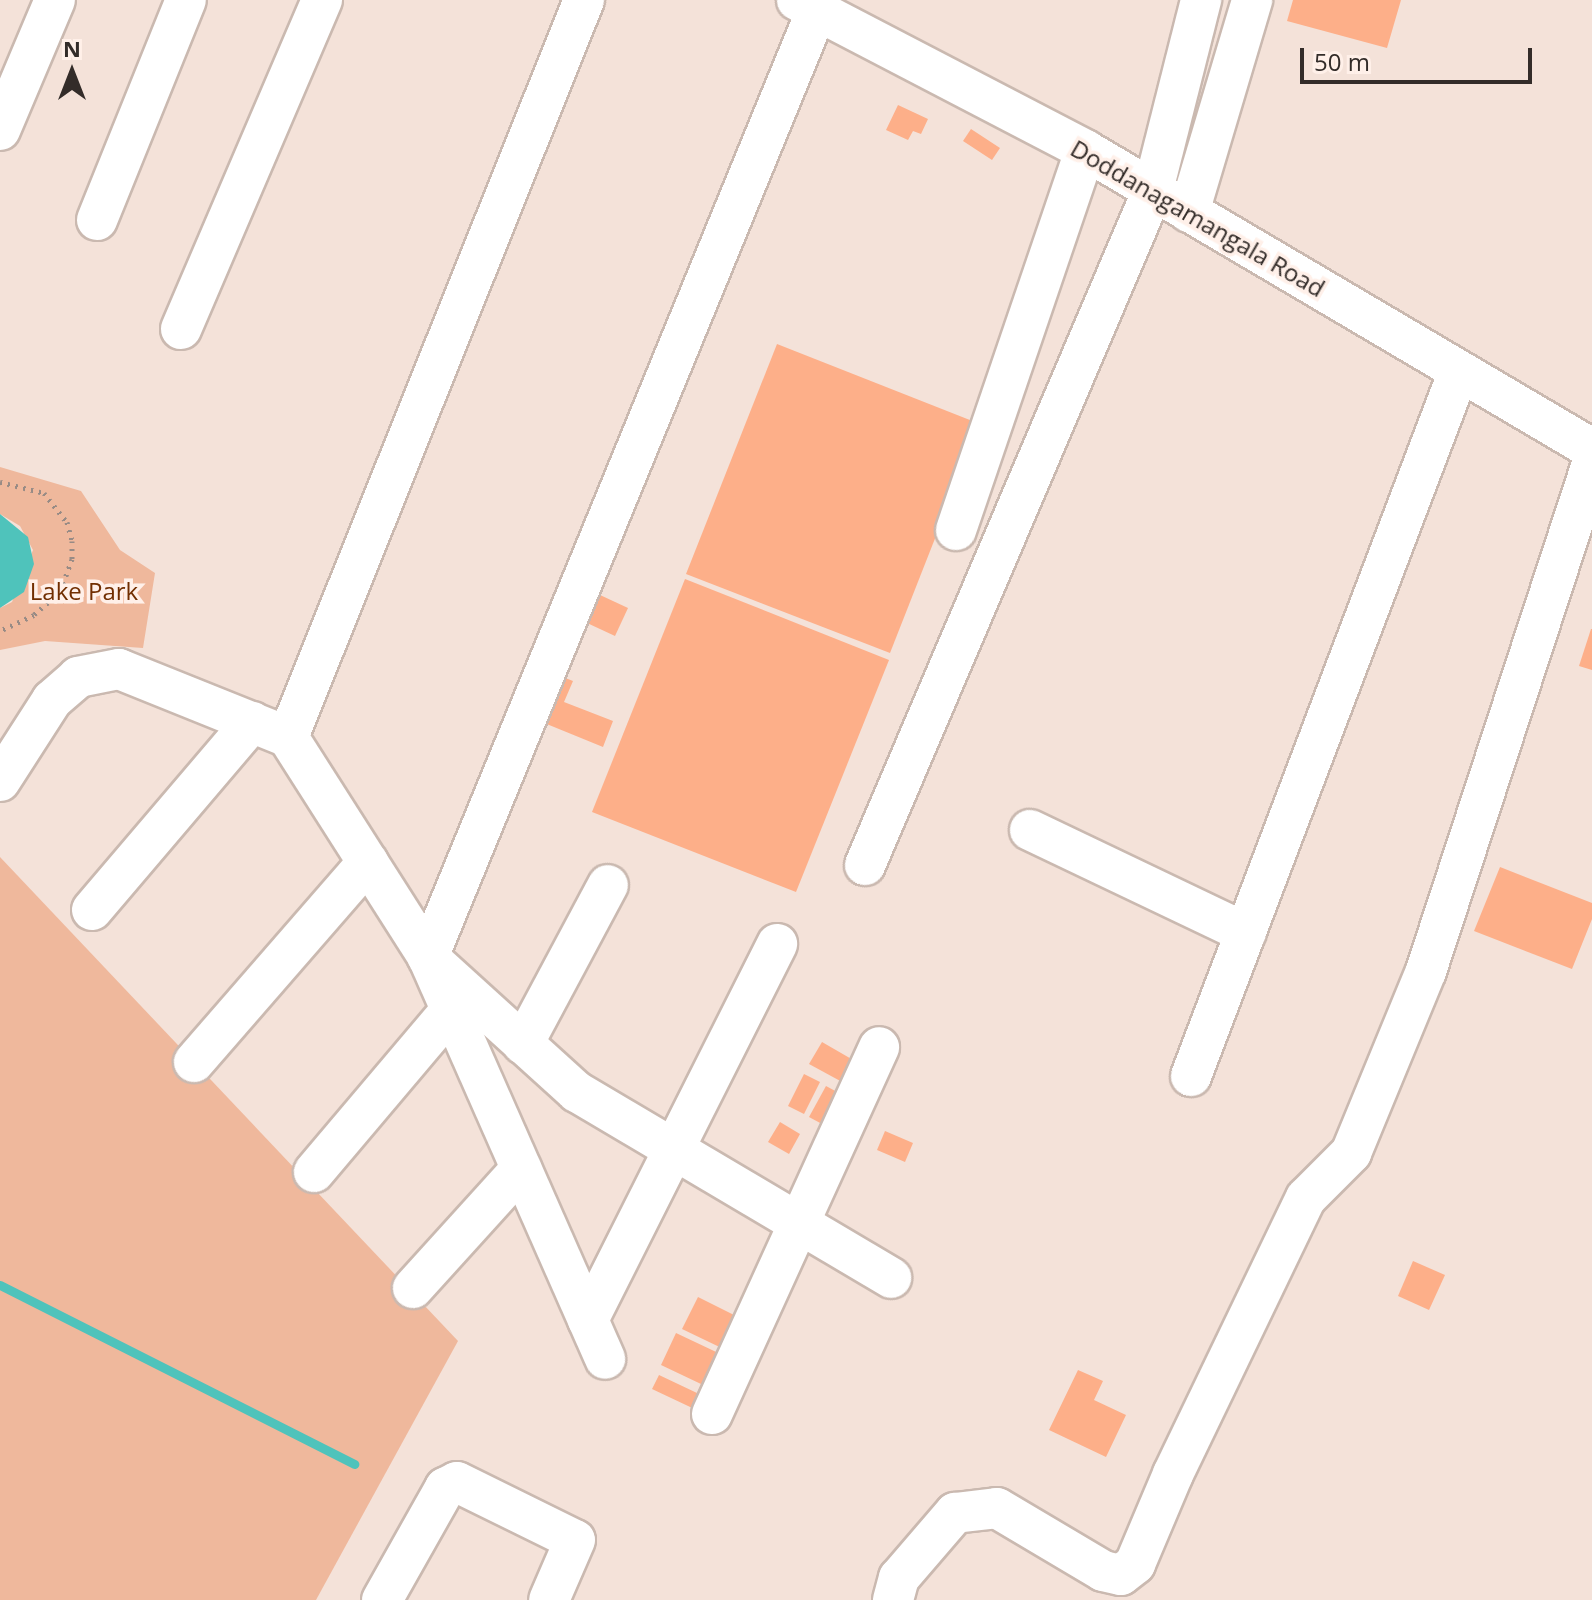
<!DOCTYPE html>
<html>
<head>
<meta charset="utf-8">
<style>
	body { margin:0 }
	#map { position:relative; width:1592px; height:1600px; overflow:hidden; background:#f4e2d9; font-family:"Open Sans",sans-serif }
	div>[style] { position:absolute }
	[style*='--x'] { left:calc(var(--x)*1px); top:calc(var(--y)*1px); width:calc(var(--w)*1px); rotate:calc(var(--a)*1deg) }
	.green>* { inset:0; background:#efb89c }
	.water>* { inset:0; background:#4fc3bb }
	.stream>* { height:9px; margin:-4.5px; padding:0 4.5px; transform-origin:4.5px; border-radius:4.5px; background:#4fc3bb }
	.building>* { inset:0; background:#fdaf89 }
	.path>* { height:5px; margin-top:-2.5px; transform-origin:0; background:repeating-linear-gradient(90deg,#988b85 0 2px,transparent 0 8px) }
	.roads { filter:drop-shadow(2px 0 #cab9b0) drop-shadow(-2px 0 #cab9b0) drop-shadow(0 2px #cab9b0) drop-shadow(0 -2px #cab9b0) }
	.minor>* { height:40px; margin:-20px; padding:0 20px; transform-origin:20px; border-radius:20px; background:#fff }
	span { translate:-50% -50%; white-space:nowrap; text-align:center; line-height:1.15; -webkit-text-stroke:7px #fff0e9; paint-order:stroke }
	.street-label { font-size:24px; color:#332c29 }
	.park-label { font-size:24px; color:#712e00 }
	.north { position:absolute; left:32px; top:32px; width:80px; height:80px; -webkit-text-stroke:6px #fff0e9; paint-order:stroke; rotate:0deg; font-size:22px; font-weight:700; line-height:32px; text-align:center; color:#332c29 }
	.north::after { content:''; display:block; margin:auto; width:28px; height:36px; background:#332c29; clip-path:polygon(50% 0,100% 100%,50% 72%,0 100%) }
	.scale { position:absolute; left:1300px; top:48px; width:232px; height:36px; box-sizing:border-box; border:4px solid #332c29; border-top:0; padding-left:10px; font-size:24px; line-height:28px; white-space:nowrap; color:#332c29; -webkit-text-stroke:6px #fff0e9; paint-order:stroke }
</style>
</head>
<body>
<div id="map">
	<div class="green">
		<div style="clip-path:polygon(0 467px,81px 491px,120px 550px,155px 573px,143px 648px,45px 641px,0 650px,0 608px,12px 602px,33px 550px,20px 526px,0 514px)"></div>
		<div style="clip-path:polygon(0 857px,458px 1341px,316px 1600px,0 1600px)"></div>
	</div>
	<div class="water">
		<div style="clip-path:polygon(0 514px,28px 537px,34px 564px,24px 592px,0 608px)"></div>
	</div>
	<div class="stream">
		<div style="--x:0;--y:1285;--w:397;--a:26.8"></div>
	</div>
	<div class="building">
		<div style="clip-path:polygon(1293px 0,1401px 0,1387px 48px,1287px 21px)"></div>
		<div style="clip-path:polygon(898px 105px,928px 119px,921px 134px,913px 131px,908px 140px,886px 130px)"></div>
		<div style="clip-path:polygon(971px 129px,1000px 148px,992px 160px,963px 141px)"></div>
		<div style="clip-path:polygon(777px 344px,980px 424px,890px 653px,686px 574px)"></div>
		<div style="clip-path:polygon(685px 579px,889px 660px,796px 892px,592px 812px)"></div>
		<div style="clip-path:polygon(585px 588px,628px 608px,615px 636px,572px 616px)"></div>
		<div style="clip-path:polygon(1591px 629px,1592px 629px,1592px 670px,1579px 666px)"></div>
		<div style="clip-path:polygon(550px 672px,573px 681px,564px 702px,613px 721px,603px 747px,532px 718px)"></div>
		<div style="clip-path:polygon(1500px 867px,1592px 903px,1592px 919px,1572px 969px,1474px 931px)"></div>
		<div style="clip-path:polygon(822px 1042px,867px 1068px,855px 1089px,809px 1064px)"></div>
		<div style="clip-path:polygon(804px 1074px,820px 1082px,804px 1114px,788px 1106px)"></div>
		<div style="clip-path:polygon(826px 1086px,852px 1100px,835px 1131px,809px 1117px)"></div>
		<div style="clip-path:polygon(780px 1122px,800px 1134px,789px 1154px,768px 1142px)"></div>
		<div style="clip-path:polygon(885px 1131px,913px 1143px,905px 1162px,877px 1150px)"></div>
		<div style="clip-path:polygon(1413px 1261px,1445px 1275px,1429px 1310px,1398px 1296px)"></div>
		<div style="clip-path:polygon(698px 1297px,748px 1322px,732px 1353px,682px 1329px)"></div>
		<div style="clip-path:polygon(676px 1333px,731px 1359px,705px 1414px,652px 1389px,659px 1375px,697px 1393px,701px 1384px,661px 1365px)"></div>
		<div style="clip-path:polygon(1078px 1370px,1103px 1381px,1094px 1400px,1126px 1415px,1106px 1457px,1049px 1430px)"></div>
	</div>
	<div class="path">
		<div style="--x:0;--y:482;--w:45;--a:14"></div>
		<div style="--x:44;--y:493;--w:37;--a:52"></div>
		<div style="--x:67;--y:522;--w:20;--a:75"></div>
		<div style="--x:72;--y:541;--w:18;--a:90"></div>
		<div style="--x:72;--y:559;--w:35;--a:110"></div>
		<div style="--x:60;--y:592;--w:35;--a:139"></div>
		<div style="--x:34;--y:615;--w:38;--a:155"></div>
	</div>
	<div class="roads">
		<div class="minor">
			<div style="--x:584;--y:0;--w:794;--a:111.88"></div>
			<div style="--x:288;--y:737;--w:261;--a:57.5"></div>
			<div style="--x:428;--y:957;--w:439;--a:66.2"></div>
			<div style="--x:797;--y:0;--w:325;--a:27.5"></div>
			<div style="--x:1085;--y:150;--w:589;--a:30.53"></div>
			<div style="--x:817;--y:10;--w:1024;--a:112.33"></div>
			<div style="--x:428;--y:957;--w:201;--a:42.2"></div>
			<div style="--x:577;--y:1092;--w:365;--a:30.6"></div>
			<div style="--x:0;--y:130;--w:141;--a:-67.1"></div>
			<div style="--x:1189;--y:212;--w:221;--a:-73.4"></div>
			<div style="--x:97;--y:220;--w:237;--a:-68"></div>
			<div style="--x:181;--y:329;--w:358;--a:-66.8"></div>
			<div style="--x:956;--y:530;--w:401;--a:-71.2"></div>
			<div style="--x:0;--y:781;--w:96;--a:-57.3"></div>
			<div style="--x:52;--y:700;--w:35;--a:-41"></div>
			<div style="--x:78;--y:677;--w:42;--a:-11"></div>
			<div style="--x:119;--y:669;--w:182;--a:21.9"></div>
			<div style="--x:1030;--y:830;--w:239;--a:25.5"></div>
			<div style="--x:865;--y:865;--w:734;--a:-66.89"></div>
			<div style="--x:1153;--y:190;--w:196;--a:-75.8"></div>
			<div style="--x:92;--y:910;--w:247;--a:-49.6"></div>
			<div style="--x:523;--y:1044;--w:180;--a:-61.9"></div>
			<div style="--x:194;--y:1062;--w:265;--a:-49"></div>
			<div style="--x:1191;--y:1076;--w:754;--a:-69.19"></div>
			<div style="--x:314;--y:1172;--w:212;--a:-49.8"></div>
			<div style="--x:413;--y:1288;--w:161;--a:-47.8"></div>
			<div style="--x:588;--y:1320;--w:421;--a:-63.3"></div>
			<div style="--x:712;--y:1414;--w:403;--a:-65.5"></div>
			<div style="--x:382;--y:1600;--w:129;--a:-60.6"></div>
			<div style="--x:445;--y:1488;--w:13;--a:-27"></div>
			<div style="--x:457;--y:1482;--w:131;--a:26.2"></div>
			<div style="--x:575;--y:1540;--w:65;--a:113.4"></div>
			<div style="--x:893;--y:1600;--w:23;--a:-75"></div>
			<div style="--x:899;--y:1578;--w:86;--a:-49.3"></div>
			<div style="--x:955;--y:1513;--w:42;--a:-6.8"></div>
			<div style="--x:997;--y:1508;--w:123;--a:30.7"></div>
			<div style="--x:1103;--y:1571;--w:18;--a:13"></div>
			<div style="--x:1121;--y:1575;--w:18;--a:-38"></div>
			<div style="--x:1135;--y:1564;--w:98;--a:-67.1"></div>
			<div style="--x:1173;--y:1474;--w:306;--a:-64.3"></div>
			<div style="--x:1306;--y:1198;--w:64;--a:-45"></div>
			<div style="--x:1351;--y:1153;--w:197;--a:-67.6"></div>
			<div style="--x:1426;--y:971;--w:533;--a:-71.87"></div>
		</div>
	</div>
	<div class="street-label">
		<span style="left:1198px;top:218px;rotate:30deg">Doddanagamangala Road</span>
	</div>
	<div class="park-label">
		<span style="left:84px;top:591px">Lake Park</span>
	</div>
	<div class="north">N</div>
	<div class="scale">50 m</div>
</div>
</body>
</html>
